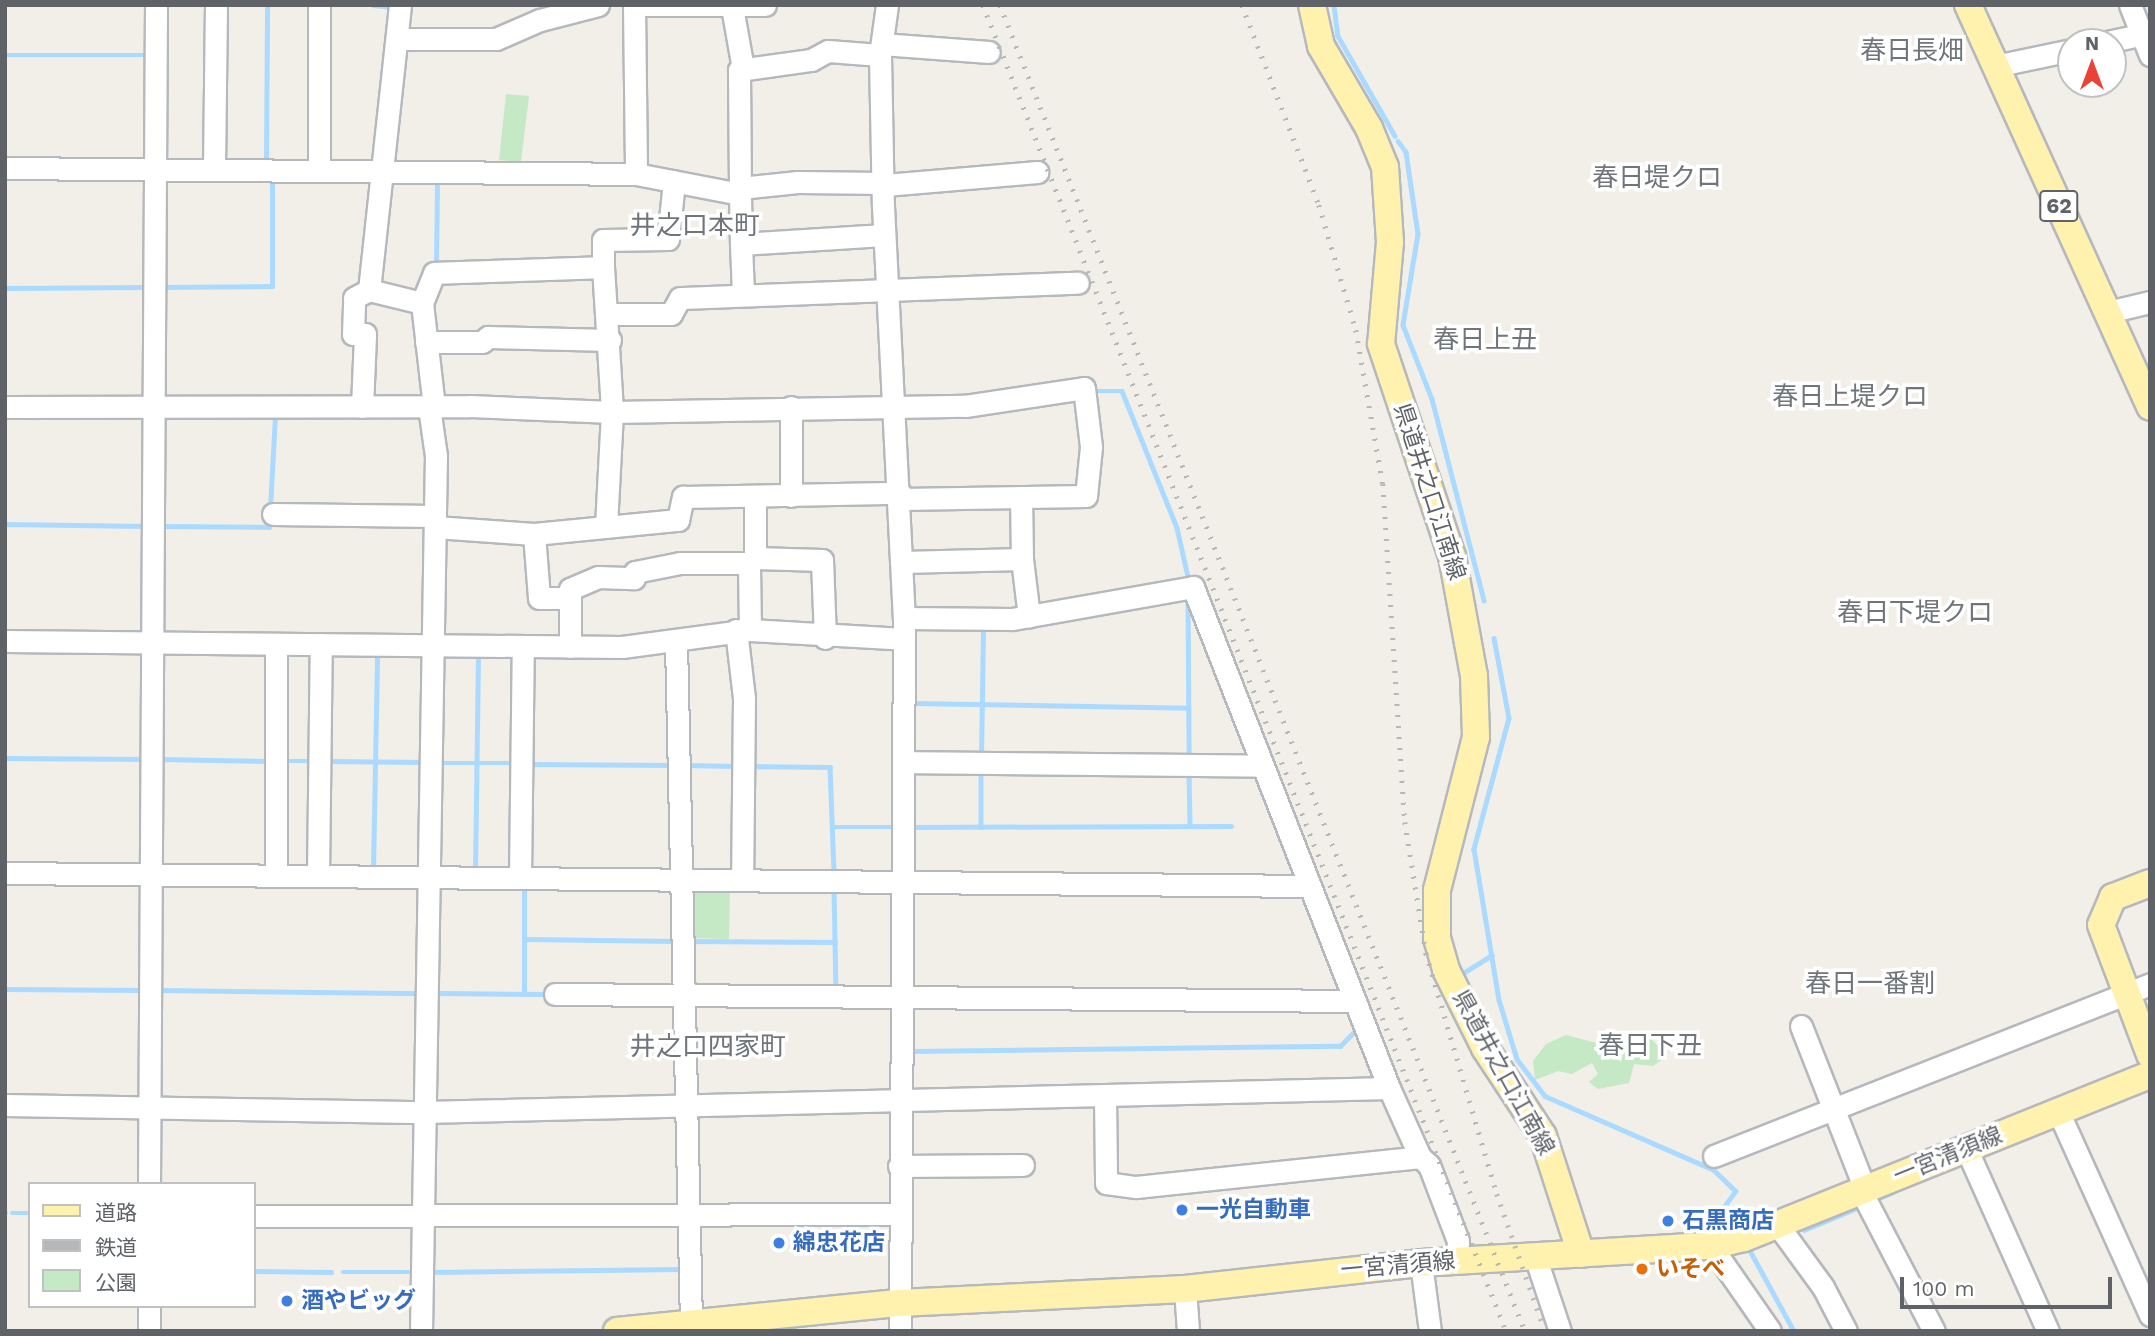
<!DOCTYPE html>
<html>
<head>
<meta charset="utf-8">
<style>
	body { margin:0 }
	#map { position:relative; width:2155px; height:1336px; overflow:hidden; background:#f1efe8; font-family:"Work Sans","Noto Sans JP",sans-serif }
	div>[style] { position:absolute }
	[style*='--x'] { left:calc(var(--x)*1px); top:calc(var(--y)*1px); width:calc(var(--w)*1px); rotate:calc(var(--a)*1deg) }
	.green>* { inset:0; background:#c5e8c5 }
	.stream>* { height:4.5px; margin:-2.25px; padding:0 2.25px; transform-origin:2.25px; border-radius:2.25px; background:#aadaff }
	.roads { filter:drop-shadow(2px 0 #b5b8bc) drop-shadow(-2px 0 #b5b8bc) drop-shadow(0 2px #b5b8bc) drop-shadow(0 -2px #b5b8bc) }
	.minor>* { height:21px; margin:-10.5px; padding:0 10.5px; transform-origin:10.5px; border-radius:10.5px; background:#fff }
	.major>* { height:26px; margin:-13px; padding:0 13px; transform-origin:13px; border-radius:13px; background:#fff2af }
	.rail>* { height:4.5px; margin-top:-2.25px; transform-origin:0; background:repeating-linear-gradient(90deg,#b6b7b8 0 2px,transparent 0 11px) }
	.dots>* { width:19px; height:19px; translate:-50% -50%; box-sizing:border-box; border:4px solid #fff; border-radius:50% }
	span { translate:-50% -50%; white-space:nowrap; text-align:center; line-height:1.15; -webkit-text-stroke:7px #fff; paint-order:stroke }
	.shield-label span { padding:2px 5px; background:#fff; border:2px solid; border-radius:5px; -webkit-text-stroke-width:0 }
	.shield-label { font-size:21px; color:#5f6368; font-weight:700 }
	.street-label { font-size:23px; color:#5f6368 }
	.shop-label { font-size:23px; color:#366cbe; font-weight:700 }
	.left { translate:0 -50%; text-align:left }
	.food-label { font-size:23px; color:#c56008; font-weight:700 }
	.quarter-label { font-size:26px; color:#70757a }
	.frame { position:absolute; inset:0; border:7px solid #5f6368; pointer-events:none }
	.legend { position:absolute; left:28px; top:1182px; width:228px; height:126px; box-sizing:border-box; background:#fff; border:2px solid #bfc1c3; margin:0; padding:9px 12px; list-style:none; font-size:21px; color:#5f6368 }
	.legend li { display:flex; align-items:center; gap:14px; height:35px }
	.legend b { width:35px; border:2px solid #bfc1c3 }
	.north { position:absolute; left:2057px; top:28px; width:70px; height:70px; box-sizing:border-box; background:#fff; border:2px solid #bfc1c3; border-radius:50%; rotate:0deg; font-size:19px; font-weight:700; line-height:28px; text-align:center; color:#5f6368 }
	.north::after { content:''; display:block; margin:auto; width:24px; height:32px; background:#ea4335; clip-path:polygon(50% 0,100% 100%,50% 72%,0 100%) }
	.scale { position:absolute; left:1900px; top:1277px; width:212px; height:32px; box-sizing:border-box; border:4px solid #5f6368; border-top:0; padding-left:9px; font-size:21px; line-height:24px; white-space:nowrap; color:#5f6368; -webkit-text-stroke:5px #fff; paint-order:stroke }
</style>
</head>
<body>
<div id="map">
	<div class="green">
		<div style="clip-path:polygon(506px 94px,529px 96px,521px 162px,499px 160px)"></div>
		<div style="clip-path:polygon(691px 885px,730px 886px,729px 939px,687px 938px)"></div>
		<div style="clip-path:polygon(1566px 1035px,1600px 1044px,1621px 1062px,1625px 1044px,1651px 1038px,1666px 1057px,1653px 1066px,1634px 1064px,1629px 1083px,1598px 1089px,1589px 1082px,1598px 1074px,1592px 1063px,1572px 1074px,1558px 1071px,1535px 1080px,1533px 1061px,1546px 1044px)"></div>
	</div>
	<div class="stream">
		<div style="--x:373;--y:5;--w:19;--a:6"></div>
		<div style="--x:1334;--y:5;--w:31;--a:83"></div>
		<div style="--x:1338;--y:36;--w:115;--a:60.3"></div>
		<div style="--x:5;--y:55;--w:143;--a:0"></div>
		<div style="--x:1398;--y:141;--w:14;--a:54"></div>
		<div style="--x:1406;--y:152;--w:83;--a:81.7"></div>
		<div style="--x:1418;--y:234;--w:92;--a:99.4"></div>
		<div style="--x:1403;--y:325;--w:79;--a:68.6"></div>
		<div style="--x:1432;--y:399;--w:208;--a:75.5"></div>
		<div style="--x:266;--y:160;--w:155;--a:-89.6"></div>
		<div style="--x:436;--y:265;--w:87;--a:-89.3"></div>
		<div style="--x:162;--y:287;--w:110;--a:-0.5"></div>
		<div style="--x:272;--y:286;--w:108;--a:-90"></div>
		<div style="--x:5;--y:288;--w:143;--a:-0.4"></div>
		<div style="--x:1090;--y:391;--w:32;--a:0"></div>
		<div style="--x:1122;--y:391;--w:148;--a:68.1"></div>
		<div style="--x:1177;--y:528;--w:54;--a:77.2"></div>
		<div style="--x:270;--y:508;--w:93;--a:-86.9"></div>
		<div style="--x:5;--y:524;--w:141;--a:0.8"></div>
		<div style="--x:161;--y:526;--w:108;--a:0.5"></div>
		<div style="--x:269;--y:527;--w:7;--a:-90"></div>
		<div style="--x:1188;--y:596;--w:163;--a:89.6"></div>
		<div style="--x:1494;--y:638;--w:81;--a:79.4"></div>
		<div style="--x:1509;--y:718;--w:136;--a:105"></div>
		<div style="--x:1474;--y:849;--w:153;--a:80.6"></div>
		<div style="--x:1499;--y:1000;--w:62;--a:73"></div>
		<div style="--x:1517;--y:1059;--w:46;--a:52.9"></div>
		<div style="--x:1545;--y:1096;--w:184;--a:23.6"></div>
		<div style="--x:1714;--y:1170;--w:30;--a:44"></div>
		<div style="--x:1736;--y:1191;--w:19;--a:126"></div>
		<div style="--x:1725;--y:1206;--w:24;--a:66"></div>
		<div style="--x:913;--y:703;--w:275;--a:1"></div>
		<div style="--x:981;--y:757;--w:131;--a:-89.1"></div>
		<div style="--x:5;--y:758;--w:140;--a:0.4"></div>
		<div style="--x:158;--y:759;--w:112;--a:1"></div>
		<div style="--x:283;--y:761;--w:30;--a:0"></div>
		<div style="--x:327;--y:761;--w:97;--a:0.6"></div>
		<div style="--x:438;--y:763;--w:76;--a:0"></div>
		<div style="--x:526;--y:764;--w:145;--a:0.4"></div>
		<div style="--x:686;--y:765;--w:50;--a:1.1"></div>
		<div style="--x:748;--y:766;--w:82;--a:0.7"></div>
		<div style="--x:830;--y:767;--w:106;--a:87.8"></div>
		<div style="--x:981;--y:770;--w:57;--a:90"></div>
		<div style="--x:1189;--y:772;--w:54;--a:88.9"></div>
		<div style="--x:832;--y:827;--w:63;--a:0"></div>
		<div style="--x:910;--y:827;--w:321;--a:-0.2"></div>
		<div style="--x:373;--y:869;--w:215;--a:-88.9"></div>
		<div style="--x:475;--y:871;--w:216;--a:-89.2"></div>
		<div style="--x:834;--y:889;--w:100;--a:88.9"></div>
		<div style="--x:524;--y:939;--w:151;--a:0.8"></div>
		<div style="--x:689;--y:941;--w:146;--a:0.4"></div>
		<div style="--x:1457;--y:977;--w:41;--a:-32.2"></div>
		<div style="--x:5;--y:989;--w:138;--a:0.4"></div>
		<div style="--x:158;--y:990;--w:262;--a:0.7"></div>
		<div style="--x:435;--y:993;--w:112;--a:0.5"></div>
		<div style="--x:524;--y:994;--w:108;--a:-90"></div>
		<div style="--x:911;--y:1051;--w:429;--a:-0.7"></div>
		<div style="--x:1340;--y:1046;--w:23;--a:-45"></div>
		<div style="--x:1874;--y:1200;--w:21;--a:-23"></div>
		<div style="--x:5;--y:1213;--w:1;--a:0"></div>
		<div style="--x:12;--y:1213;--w:18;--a:0"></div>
		<div style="--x:1804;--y:1230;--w:60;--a:-22.7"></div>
		<div style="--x:1748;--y:1247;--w:96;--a:61.3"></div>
		<div style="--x:255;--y:1271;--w:76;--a:0.8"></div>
		<div style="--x:343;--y:1272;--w:73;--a:0"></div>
		<div style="--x:431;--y:1272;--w:251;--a:-0.7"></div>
	</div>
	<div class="roads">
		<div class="minor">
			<div style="--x:400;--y:5;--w:287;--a:96.2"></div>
			<div style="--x:369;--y:290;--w:55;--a:13.8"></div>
			<div style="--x:634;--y:5;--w:169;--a:89.3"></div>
			<div style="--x:641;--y:5;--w:124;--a:0"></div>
			<div style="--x:887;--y:5;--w:50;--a:98"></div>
			<div style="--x:880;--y:55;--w:151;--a:88.9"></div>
			<div style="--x:883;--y:206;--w:413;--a:87.1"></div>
			<div style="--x:904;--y:618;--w:713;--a:90.32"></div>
			<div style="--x:2130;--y:5;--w:54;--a:68.2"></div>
			<div style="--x:732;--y:7;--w:63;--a:79.9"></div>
			<div style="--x:398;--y:39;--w:98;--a:0"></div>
			<div style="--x:496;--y:39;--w:48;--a:-23.4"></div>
			<div style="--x:540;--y:20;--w:60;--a:-14.5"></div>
			<div style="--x:2107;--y:42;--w:38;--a:-12"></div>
			<div style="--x:882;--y:44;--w:107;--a:4.3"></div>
			<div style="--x:1995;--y:66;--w:78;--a:-11.9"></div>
			<div style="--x:5;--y:168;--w:631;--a:0.54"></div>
			<div style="--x:636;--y:174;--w:106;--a:10.9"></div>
			<div style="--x:740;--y:194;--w:6;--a:-90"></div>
			<div style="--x:740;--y:188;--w:58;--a:-5.9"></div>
			<div style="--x:798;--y:182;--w:87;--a:0.7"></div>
			<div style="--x:214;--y:168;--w:163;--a:-89.3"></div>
			<div style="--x:319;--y:168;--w:163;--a:-90"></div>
			<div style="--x:885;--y:185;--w:153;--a:-4.9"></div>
			<div style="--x:740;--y:188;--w:118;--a:-90.5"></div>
			<div style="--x:739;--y:70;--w:73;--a:-7.9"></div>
			<div style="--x:811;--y:60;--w:19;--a:-28"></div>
			<div style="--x:828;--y:51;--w:52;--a:4.4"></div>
			<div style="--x:740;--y:194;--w:50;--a:88.9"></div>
			<div style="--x:741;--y:244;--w:143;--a:-3.6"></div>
			<div style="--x:741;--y:244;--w:50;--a:87.7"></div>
			<div style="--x:603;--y:267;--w:27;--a:-90"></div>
			<div style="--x:603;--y:240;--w:65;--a:-0.9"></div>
			<div style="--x:668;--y:239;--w:58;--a:-84.1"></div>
			<div style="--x:2108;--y:312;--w:43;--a:-13.4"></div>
			<div style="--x:608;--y:314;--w:63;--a:0"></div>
			<div style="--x:671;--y:314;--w:18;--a:-61"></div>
			<div style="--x:680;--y:298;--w:398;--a:-2.2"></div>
			<div style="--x:426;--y:342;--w:56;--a:0"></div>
			<div style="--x:482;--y:342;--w:8;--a:-40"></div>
			<div style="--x:488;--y:337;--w:122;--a:1.4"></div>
			<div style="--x:5;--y:407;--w:465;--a:-0.1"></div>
			<div style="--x:470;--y:406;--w:142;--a:2.4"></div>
			<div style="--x:612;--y:412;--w:353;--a:-1"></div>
			<div style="--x:965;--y:406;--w:120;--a:-8.6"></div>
			<div style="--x:1084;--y:388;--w:59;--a:83.2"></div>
			<div style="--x:1091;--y:447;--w:49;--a:95.8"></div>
			<div style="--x:1086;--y:496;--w:186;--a:179.1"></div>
			<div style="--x:362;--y:407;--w:73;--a:-87.6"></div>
			<div style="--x:365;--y:334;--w:12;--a:180"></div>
			<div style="--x:353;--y:334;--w:36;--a:-88"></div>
			<div style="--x:354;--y:298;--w:17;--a:-28"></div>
			<div style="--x:434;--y:407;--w:105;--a:-96.6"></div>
			<div style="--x:422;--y:303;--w:32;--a:-68"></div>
			<div style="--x:434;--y:273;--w:169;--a:-2"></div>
			<div style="--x:603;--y:267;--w:145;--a:86.4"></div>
			<div style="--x:612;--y:412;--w:115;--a:93"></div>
			<div style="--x:791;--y:407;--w:89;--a:90"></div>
			<div style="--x:273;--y:514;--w:162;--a:0.7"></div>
			<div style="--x:435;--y:527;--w:99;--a:4"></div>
			<div style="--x:534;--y:534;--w:145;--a:-5.6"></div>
			<div style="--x:678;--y:520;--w:24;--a:-78"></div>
			<div style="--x:683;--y:497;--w:217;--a:-1.1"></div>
			<div style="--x:534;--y:534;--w:64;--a:85.5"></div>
			<div style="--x:539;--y:598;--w:31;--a:0"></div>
			<div style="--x:755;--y:558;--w:67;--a:1.7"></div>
			<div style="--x:822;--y:560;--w:78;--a:87.8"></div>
			<div style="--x:1022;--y:559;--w:58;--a:83.1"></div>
			<div style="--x:902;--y:562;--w:120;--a:-1.4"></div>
			<div style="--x:1022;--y:559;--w:62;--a:-90.9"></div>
			<div style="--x:904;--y:618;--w:108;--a:0.5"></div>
			<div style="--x:1012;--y:619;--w:184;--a:-10"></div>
			<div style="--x:1193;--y:587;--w:538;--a:68.63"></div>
			<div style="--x:1389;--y:1088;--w:76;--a:65.8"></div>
			<div style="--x:1420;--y:1157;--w:12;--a:42"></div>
			<div style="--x:1429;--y:1165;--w:81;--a:69.1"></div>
			<div style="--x:1458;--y:1241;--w:20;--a:93"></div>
			<div style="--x:736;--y:630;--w:68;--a:83.3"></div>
			<div style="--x:744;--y:698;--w:182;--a:90.6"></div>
			<div style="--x:750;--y:630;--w:67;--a:-90.9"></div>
			<div style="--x:749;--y:563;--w:8;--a:-40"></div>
			<div style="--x:755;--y:558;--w:61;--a:-90"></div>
			<div style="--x:5;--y:641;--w:617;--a:0.56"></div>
			<div style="--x:622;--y:647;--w:129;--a:-7.6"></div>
			<div style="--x:750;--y:630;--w:154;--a:3.3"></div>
			<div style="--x:676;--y:642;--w:681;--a:88.74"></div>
			<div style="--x:570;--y:647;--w:58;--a:-90"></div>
			<div style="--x:570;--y:589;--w:30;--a:-23"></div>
			<div style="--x:598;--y:577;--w:36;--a:2"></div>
			<div style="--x:634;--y:578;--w:6;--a:-81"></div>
			<div style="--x:635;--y:572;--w:46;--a:-11.3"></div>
			<div style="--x:680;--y:563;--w:69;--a:0"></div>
			<div style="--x:904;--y:762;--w:357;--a:0.6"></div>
			<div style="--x:5;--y:873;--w:1303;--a:0.57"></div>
			<div style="--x:276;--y:875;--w:231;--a:-90"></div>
			<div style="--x:318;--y:875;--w:231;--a:-89.3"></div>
			<div style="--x:520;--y:877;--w:231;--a:-89.3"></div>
			<div style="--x:555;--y:994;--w:799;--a:0.5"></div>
			<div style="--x:1801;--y:1026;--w:175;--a:68.6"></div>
			<div style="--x:1105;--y:1095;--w:88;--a:89.3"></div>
			<div style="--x:1106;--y:1183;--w:30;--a:8"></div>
			<div style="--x:1136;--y:1187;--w:286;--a:-6"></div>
			<div style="--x:5;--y:1105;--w:420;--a:1"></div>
			<div style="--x:425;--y:1112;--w:964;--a:-1.43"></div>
			<div style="--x:2058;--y:1111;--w:224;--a:65.7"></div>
			<div style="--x:1966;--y:1148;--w:201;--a:65.9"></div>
			<div style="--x:1714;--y:1156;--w:469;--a:-21.5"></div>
			<div style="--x:899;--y:1166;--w:124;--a:-0.5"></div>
			<div style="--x:149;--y:1184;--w:1179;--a:-89.66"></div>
			<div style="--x:1861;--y:1191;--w:158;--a:62.5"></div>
			<div style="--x:254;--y:1216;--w:645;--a:-0.18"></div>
			<div style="--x:1777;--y:1224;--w:78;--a:53.9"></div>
			<div style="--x:1823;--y:1287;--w:50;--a:62.4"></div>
			<div style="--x:1711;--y:1246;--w:103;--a:55.2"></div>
			<div style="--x:1535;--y:1256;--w:79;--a:71.6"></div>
			<div style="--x:1421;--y:1263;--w:69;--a:82.5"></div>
			<div style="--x:1185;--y:1289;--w:42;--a:85.9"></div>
			<div style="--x:149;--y:1331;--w:25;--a:-90"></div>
			<div style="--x:421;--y:1331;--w:875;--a:-89.02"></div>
			<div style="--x:436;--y:456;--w:49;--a:-98.1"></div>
		</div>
		<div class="major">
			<div style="--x:1312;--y:5;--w:42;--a:77.6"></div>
			<div style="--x:1321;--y:46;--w:95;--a:59.7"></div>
			<div style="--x:1369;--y:128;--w:42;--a:67.7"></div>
			<div style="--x:1385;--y:167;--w:75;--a:86.2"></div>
			<div style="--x:1390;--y:242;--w:102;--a:95"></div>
			<div style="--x:1381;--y:344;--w:224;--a:71.5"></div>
			<div style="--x:1452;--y:556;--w:122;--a:79.6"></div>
			<div style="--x:1474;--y:676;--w:61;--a:88.1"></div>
			<div style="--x:1476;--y:737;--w:158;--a:104.3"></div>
			<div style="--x:1437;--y:890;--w:48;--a:90"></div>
			<div style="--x:1437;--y:938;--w:33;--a:74"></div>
			<div style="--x:1446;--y:970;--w:87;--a:63.4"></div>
			<div style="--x:1485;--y:1048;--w:105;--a:56.6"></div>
			<div style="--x:1543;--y:1136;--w:124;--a:72.1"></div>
			<div style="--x:1968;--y:5;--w:441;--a:65.6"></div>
			<div style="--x:2150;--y:883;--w:40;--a:159"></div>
			<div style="--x:2113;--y:897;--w:30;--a:113"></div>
			<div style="--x:2101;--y:925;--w:139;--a:69.3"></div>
			<div style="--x:617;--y:1331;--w:284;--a:-5.7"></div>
			<div style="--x:900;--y:1303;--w:285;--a:-2.8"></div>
			<div style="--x:1185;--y:1289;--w:237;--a:-6.3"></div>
			<div style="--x:1421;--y:1263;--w:290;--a:-3.4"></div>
			<div style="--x:1711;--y:1246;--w:34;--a:-14"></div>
			<div style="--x:1744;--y:1238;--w:437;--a:-21.9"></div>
		</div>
	</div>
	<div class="rail">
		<div style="--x:983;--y:5;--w:1425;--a:68.47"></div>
		<div style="--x:1000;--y:5;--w:1426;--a:68.4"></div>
		<div style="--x:1242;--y:5;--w:214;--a:68.9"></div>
		<div style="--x:1319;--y:205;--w:130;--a:73.5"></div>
		<div style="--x:1356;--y:330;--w:156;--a:80.1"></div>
		<div style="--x:1383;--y:484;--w:339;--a:86.3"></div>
		<div style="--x:1405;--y:822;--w:133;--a:80.9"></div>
		<div style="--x:1426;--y:953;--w:251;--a:73.6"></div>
		<div style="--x:1497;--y:1194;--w:145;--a:70.7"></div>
	</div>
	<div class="dots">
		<div style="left:1182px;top:1210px;background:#3f7fe0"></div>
		<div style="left:1668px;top:1221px;background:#3f7fe0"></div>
		<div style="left:779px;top:1243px;background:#3f7fe0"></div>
		<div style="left:1642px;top:1269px;background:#e8710a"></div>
		<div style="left:287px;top:1301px;background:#3f7fe0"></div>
	</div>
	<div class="shield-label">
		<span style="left:2059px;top:206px">62</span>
	</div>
	<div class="street-label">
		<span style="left:1429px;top:492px;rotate:72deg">県道井之口江南線</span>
		<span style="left:1503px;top:1073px;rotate:61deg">県道井之口江南線</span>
		<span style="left:1948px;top:1156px;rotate:-22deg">一宮清須線</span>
		<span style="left:1398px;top:1266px;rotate:-5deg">一宮清須線</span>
	</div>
	<div class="shop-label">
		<span class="left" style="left:1196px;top:1210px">一光自動車</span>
		<span class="left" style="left:1682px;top:1221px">石黒商店</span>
		<span class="left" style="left:793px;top:1243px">綿忠花店</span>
		<span class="left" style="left:301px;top:1301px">酒やビッグ</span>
	</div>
	<div class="food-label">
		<span class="left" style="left:1656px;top:1269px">いそべ</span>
	</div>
	<div class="quarter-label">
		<span style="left:1912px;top:51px">春日長畑</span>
		<span style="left:1657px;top:178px">春日堤クロ</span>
		<span style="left:695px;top:226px">井之口本町</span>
		<span style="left:1485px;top:340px">春日上丑</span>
		<span style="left:1850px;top:397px">春日上堤クロ</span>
		<span style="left:1915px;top:613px">春日下堤クロ</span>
		<span style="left:1870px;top:984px">春日一番割</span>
		<span style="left:1650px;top:1046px">春日下丑</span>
		<span style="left:708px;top:1047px">井之口四家町</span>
	</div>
	<div class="frame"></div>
	<ul class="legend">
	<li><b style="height:9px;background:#fff2af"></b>道路</li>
	<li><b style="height:9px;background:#b6b7b8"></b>鉄道</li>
	<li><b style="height:19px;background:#c5e8c5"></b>公園</li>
	</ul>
	<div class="north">N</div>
	<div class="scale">100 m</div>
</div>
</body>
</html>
